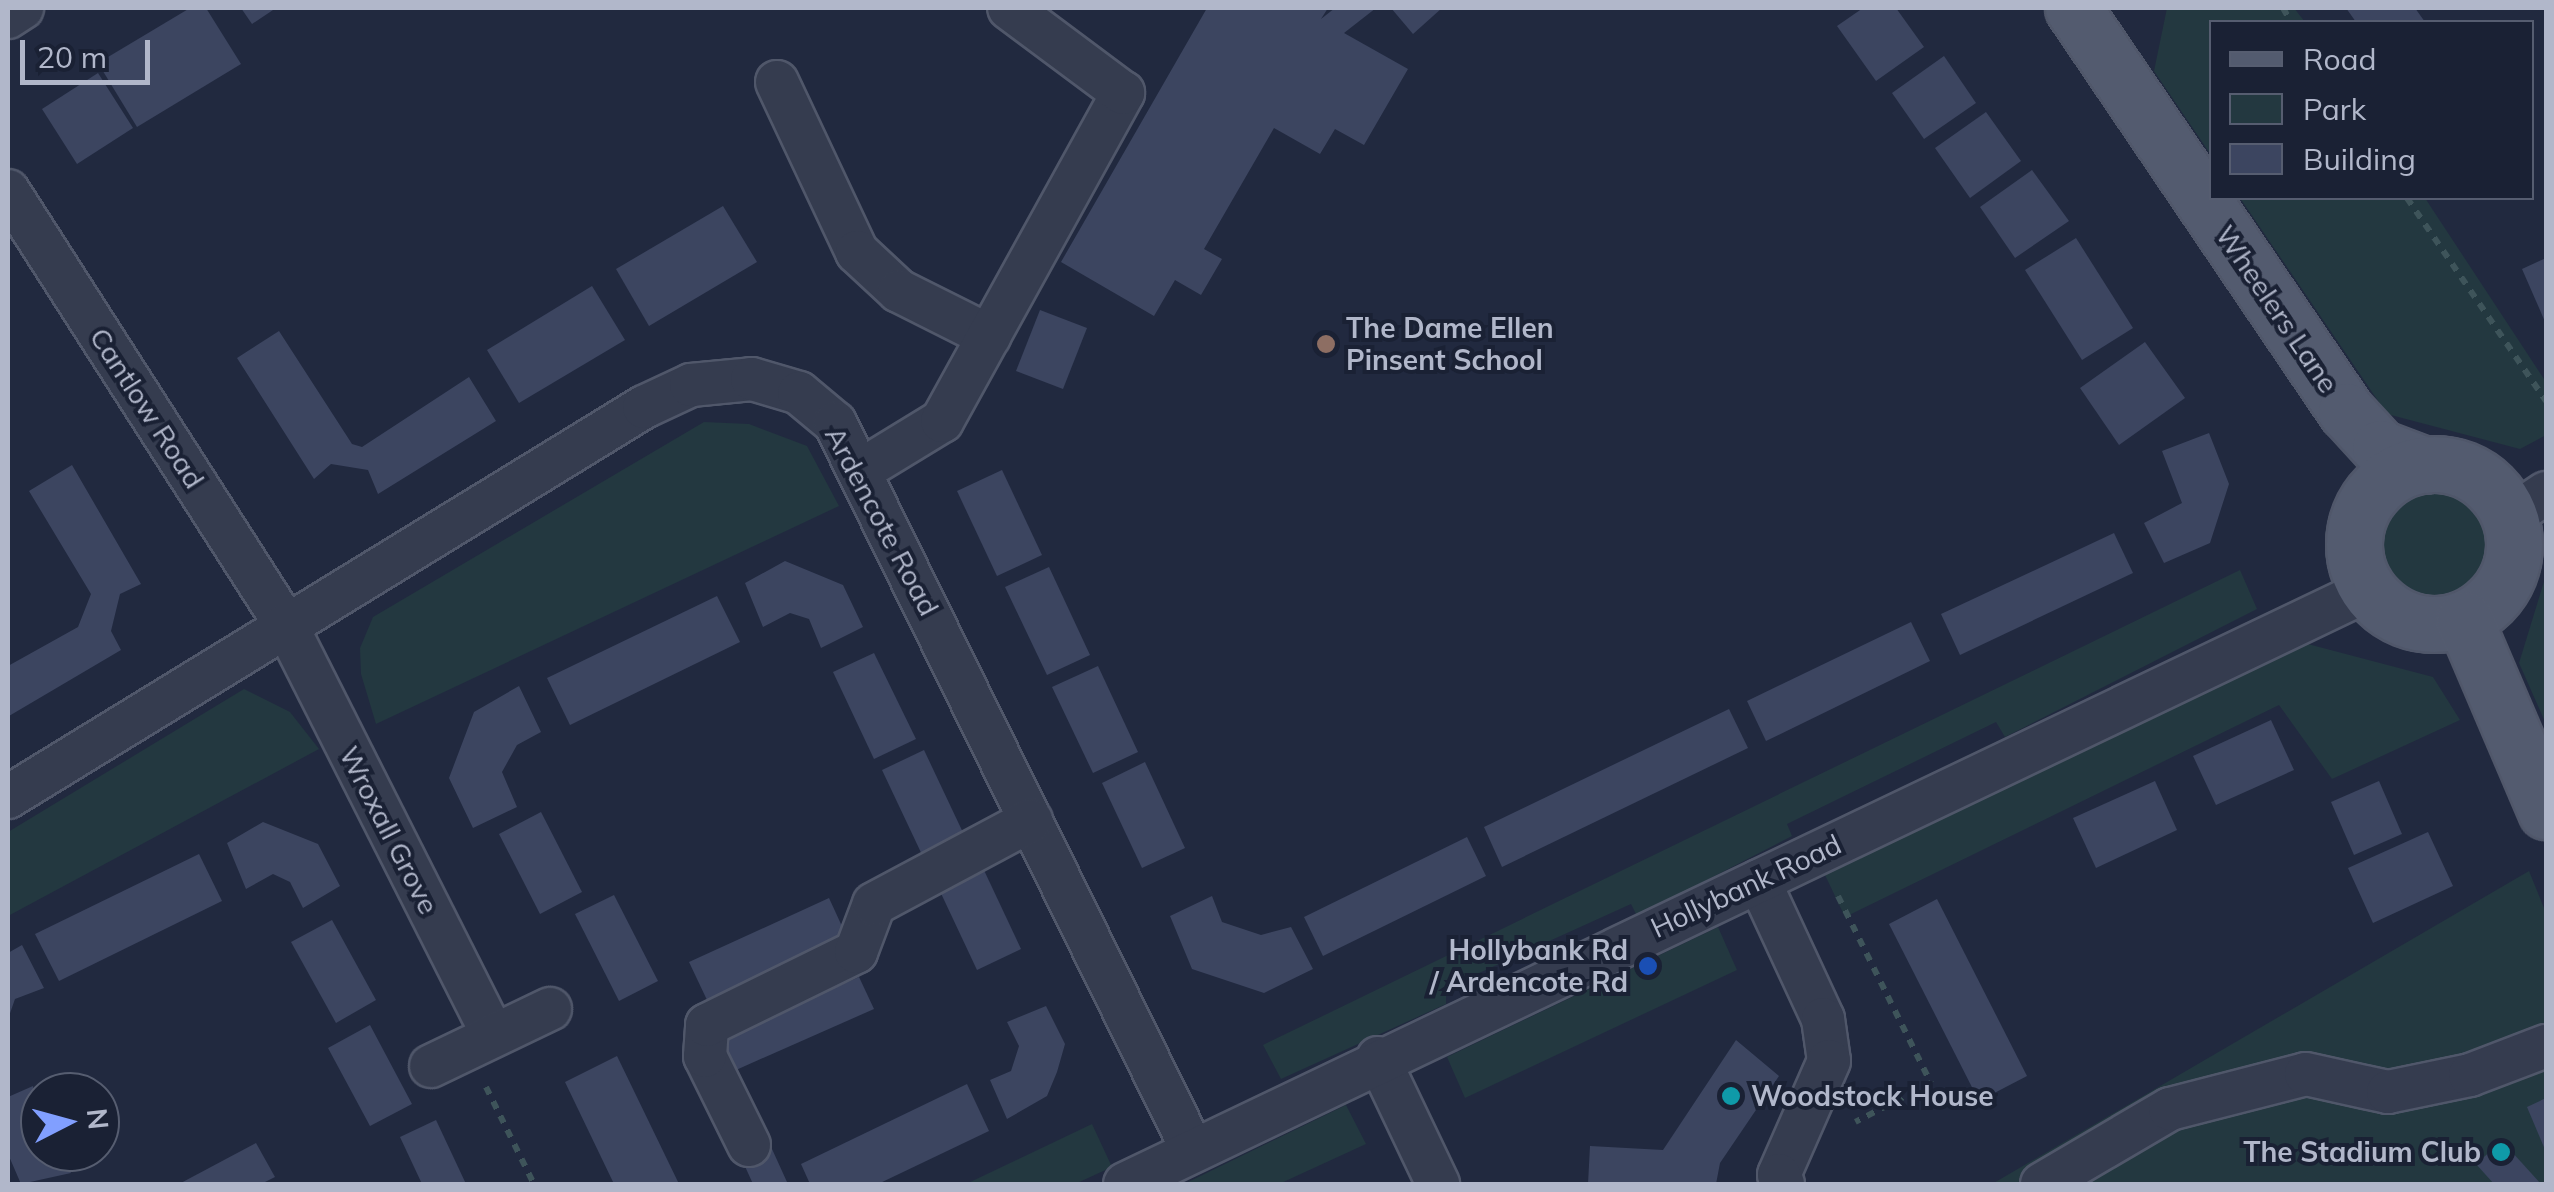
<!DOCTYPE html>
<html>
<head>
<meta charset="utf-8">
<style>
	body { margin:0 }
	#map { position:relative; width:2554px; height:1192px; overflow:hidden; background:#21293f; font-family:Mulish,sans-serif }
	div>[style] { position:absolute }
	[style*='--x'] { left:calc(var(--x)*1px); top:calc(var(--y)*1px); width:calc(var(--w)*1px); rotate:calc(var(--a)*1deg) }
	.green>* { inset:0; background:#233840 }
	.round { border-radius:50% }
	.building>* { inset:0; background:#3c4560 }
	.path>* { height:6px; margin-top:-3px; transform-origin:0; background:repeating-linear-gradient(90deg,#3e545a 0 8px,transparent 0 16px) }
	.roads { filter:drop-shadow(2px 0 #50576a) drop-shadow(-2px 0 #50576a) drop-shadow(0 2px #50576a) drop-shadow(0 -2px #50576a) }
	.minor>* { height:42px; margin:-21px; padding:0 21px; transform-origin:21px; border-radius:21px; background:#353c4f }
	.major>* { height:55px; margin:-27.5px; padding:0 27.5px; transform-origin:27.5px; border-radius:27.5px; background:#535b6f }
	.major>.ring { margin:-27.5px; padding:0; box-sizing:content-box; background:none; border:55px solid #535b6f; border-radius:50% }
	.dots>* { width:28px; height:28px; translate:-50% -50%; box-sizing:border-box; border:5px solid #1a2134; border-radius:50% }
	span { translate:-50% -50%; white-space:nowrap; text-align:center; line-height:1.15; -webkit-text-stroke:8px #1a2134; paint-order:stroke }
	.street-label { font-size:28px; color:#b1b7ca }
	.poi-label { font-size:28px; color:#b1b7ca; font-weight:700 }
	.left { translate:0 -50%; text-align:left }
	.right { translate:-100% -50%; text-align:right }
	.frame { position:absolute; inset:0; border:10px solid #b1b7ca; pointer-events:none }
	.legend { position:absolute; left:2209px; top:20px; width:325px; height:180px; box-sizing:border-box; background:#1a2134; border:2px solid #565d70; margin:0; padding:12px 18px; list-style:none; font-size:30px; color:#b1b7ca }
	.legend li { display:flex; align-items:center; gap:20px; height:50px }
	.legend b { width:50px; border:2px solid #565d70 }
	.north { position:absolute; left:20px; top:1072px; width:100px; height:100px; box-sizing:border-box; background:#1a2134; border:2px solid #565d70; border-radius:50%; rotate:84deg; font-size:28px; font-weight:700; line-height:40px; text-align:center; color:#b1b7ca }
	.north::after { content:''; display:block; margin:auto; width:35px; height:45px; background:#819fff; clip-path:polygon(50% 0,100% 100%,50% 72%,0 100%) }
	.scale { position:absolute; left:20px; top:40px; width:130px; height:45px; box-sizing:border-box; border:5px solid #b1b7ca; border-top:0; padding-left:12px; font-size:30px; line-height:35px; white-space:nowrap; color:#b1b7ca; -webkit-text-stroke:8px #1a2134; paint-order:stroke }
</style>
</head>
<body>
<div id="map">
	<div class="green">
		<div style="clip-path:polygon(2167px 8px,2294px 8px,2305px 22px,2212px 22px,2211px 155px,2154px 71px)"></div>
		<div style="clip-path:polygon(2240px 198px,2425px 198px,2546px 382px,2546px 435px,2520px 449px,2387px 414px)"></div>
		<div style="clip-path:polygon(704px 422px,749px 424px,807px 446px,839px 506px,376px 724px,361px 674px,360px 648px,373px 617px)"></div>
		<div class="round" style="left:2379px;top:492px;width:112px;height:112px"></div>
		<div style="clip-path:polygon(2240px 570px,2257px 609px,2005px 737px,1996px 722px,1787px 824px,1792px 836px,1637px 916px,1631px 904px,1446px 988px,1446px 1004px,1281px 1079px,1263px 1045px)"></div>
		<div style="clip-path:polygon(2546px 575px,2546px 724px,2519px 663px)"></div>
		<div style="clip-path:polygon(2304px 643px,2433px 677px,2460px 720px,2332px 779px,2279px 705px,1845px 917px,1825px 875px)"></div>
		<div style="clip-path:polygon(244px 689px,290px 712px,319px 749px,8px 916px,8px 832px)"></div>
		<div style="clip-path:polygon(2529px 871px,2546px 913px,2546px 1184px,1992px 1184px)"></div>
		<div style="clip-path:polygon(1718px 927px,1737px 970px,1465px 1098px,1447px 1057px)"></div>
		<div style="clip-path:polygon(1346px 1105px,1366px 1144px,1279px 1184px,1184px 1184px)"></div>
		<div style="clip-path:polygon(1092px 1124px,1112px 1167px,1075px 1184px,966px 1184px)"></div>
	</div>
	<div class="building">
		<div style="clip-path:polygon(190px 8px,206px 8px,241px 64px,137px 127px,98px 63px)"></div>
		<div style="clip-path:polygon(241px 8px,276px 8px,252px 24px)"></div>
		<div style="clip-path:polygon(1207px 8px,1328px 8px,1321px 19px,1335px 8px,1376px 8px,1344px 33px,1408px 69px,1364px 145px,1335px 129px,1320px 154px,1274px 128px,1204px 249px,1222px 259px,1201px 295px,1175px 280px,1154px 316px,1061px 262px)"></div>
		<div style="clip-path:polygon(1391px 8px,1442px 8px,1413px 34px)"></div>
		<div style="clip-path:polygon(1863px 8px,1896px 8px,1924px 47px,1876px 81px,1837px 26px)"></div>
		<div style="clip-path:polygon(2346px 8px,2415px 8px,2425px 22px,2356px 22px)"></div>
		<div style="clip-path:polygon(1944px 56px,1976px 103px,1924px 139px,1892px 93px)"></div>
		<div style="clip-path:polygon(98px 73px,133px 128px,77px 164px,42px 109px)"></div>
		<div style="clip-path:polygon(1986px 112px,2021px 161px,1970px 198px,1935px 148px)"></div>
		<div style="clip-path:polygon(2032px 170px,2069px 221px,2015px 258px,1980px 207px)"></div>
		<div style="clip-path:polygon(723px 206px,757px 262px,649px 326px,616px 269px)"></div>
		<div style="clip-path:polygon(2076px 238px,2133px 328px,2082px 360px,2025px 270px)"></div>
		<div style="clip-path:polygon(2546px 258px,2546px 324px,2522px 269px)"></div>
		<div style="clip-path:polygon(592px 286px,625px 340px,519px 403px,487px 350px)"></div>
		<div style="clip-path:polygon(1040px 310px,1087px 328px,1063px 389px,1016px 371px)"></div>
		<div style="clip-path:polygon(279px 331px,352px 444px,362px 447px,469px 377px,496px 421px,378px 494px,368px 470px,331px 464px,314px 479px,237px 358px)"></div>
		<div style="clip-path:polygon(2145px 342px,2185px 398px,2119px 445px,2080px 388px)"></div>
		<div style="clip-path:polygon(2209px 433px,2229px 484px,2210px 543px,2164px 563px,2144px 523px,2182px 503px,2162px 451px)"></div>
		<div style="clip-path:polygon(72px 465px,141px 584px,120px 594px,111px 631px,121px 650px,9px 716px,8px 666px,78px 627px,91px 594px,29px 491px)"></div>
		<div style="clip-path:polygon(1002px 470px,1042px 555px,997px 576px,957px 491px)"></div>
		<div style="clip-path:polygon(2114px 533px,2133px 573px,1960px 655px,1941px 614px)"></div>
		<div style="clip-path:polygon(785px 561px,843px 585px,863px 627px,821px 648px,809px 619px,790px 613px,763px 627px,745px 583px)"></div>
		<div style="clip-path:polygon(1049px 567px,1090px 655px,1047px 675px,1005px 587px)"></div>
		<div style="clip-path:polygon(717px 596px,740px 642px,570px 725px,547px 678px)"></div>
		<div style="clip-path:polygon(1911px 622px,1930px 661px,1766px 741px,1747px 701px)"></div>
		<div style="clip-path:polygon(874px 653px,916px 739px,874px 759px,833px 672px)"></div>
		<div style="clip-path:polygon(1098px 666px,1138px 752px,1093px 773px,1052px 687px)"></div>
		<div style="clip-path:polygon(519px 686px,541px 732px,517px 745px,502px 772px,517px 807px,473px 828px,449px 778px,474px 712px)"></div>
		<div style="clip-path:polygon(1729px 709px,1748px 748px,1502px 867px,1484px 827px)"></div>
		<div style="clip-path:polygon(2271px 720px,2294px 770px,2216px 805px,2193px 756px)"></div>
		<div style="clip-path:polygon(924px 750px,967px 841px,925px 861px,882px 770px)"></div>
		<div style="clip-path:polygon(1145px 762px,1185px 848px,1142px 868px,1102px 783px)"></div>
		<div style="clip-path:polygon(2155px 781px,2177px 830px,2096px 868px,2073px 818px)"></div>
		<div style="clip-path:polygon(2379px 781px,2402px 834px,2354px 855px,2331px 802px)"></div>
		<div style="clip-path:polygon(541px 812px,582px 892px,540px 914px,499px 834px)"></div>
		<div style="clip-path:polygon(263px 822px,318px 844px,340px 886px,303px 908px,290px 882px,273px 874px,246px 889px,227px 843px)"></div>
		<div style="clip-path:polygon(2428px 832px,2453px 886px,2373px 923px,2348px 868px)"></div>
		<div style="clip-path:polygon(1467px 837px,1486px 876px,1323px 956px,1304px 917px)"></div>
		<div style="clip-path:polygon(199px 854px,222px 901px,59px 981px,35px 934px)"></div>
		<div style="clip-path:polygon(982px 866px,1021px 949px,977px 970px,938px 887px)"></div>
		<div style="clip-path:polygon(614px 895px,658px 981px,619px 1001px,575px 914px)"></div>
		<div style="clip-path:polygon(1212px 896px,1222px 922px,1261px 935px,1291px 927px,1313px 969px,1264px 993px,1192px 969px,1170px 916px)"></div>
		<div style="clip-path:polygon(829px 898px,846px 935px,707px 1000px,689px 962px)"></div>
		<div style="clip-path:polygon(1937px 899px,2027px 1076px,1979px 1101px,1889px 924px)"></div>
		<div style="clip-path:polygon(332px 920px,376px 1000px,336px 1023px,291px 942px)"></div>
		<div style="clip-path:polygon(22px 945px,44px 988px,15px 999px,8px 1019px,8px 953px)"></div>
		<div style="clip-path:polygon(859px 977px,874px 1009px,736px 1070px,721px 1038px)"></div>
		<div style="clip-path:polygon(1046px 1006px,1065px 1044px,1057px 1072px,1047px 1096px,1007px 1119px,990px 1080px,1011px 1071px,1019px 1046px,1007px 1022px)"></div>
		<div style="clip-path:polygon(370px 1025px,412px 1104px,370px 1126px,328px 1048px)"></div>
		<div style="clip-path:polygon(1736px 1040px,1779px 1076px,1720px 1163px,1716px 1184px,1588px 1184px,1590px 1146px,1663px 1150px)"></div>
		<div style="clip-path:polygon(617px 1056px,679px 1184px,614px 1184px,565px 1082px)"></div>
		<div style="clip-path:polygon(967px 1084px,989px 1131px,878px 1184px,810px 1184px,801px 1164px)"></div>
		<div style="clip-path:polygon(33px 1086px,40px 1152px,62px 1152px,71px 1173px,21px 1184px,8px 1154px,8px 1097px)"></div>
		<div style="clip-path:polygon(2546px 1098px,2546px 1152px,2527px 1107px)"></div>
		<div style="clip-path:polygon(436px 1120px,466px 1184px,422px 1184px,400px 1137px)"></div>
		<div style="clip-path:polygon(2502px 1141px,2541px 1184px,2494px 1184px,2476px 1164px)"></div>
		<div style="clip-path:polygon(256px 1143px,275px 1177px,261px 1184px,179px 1184px)"></div>
		<div style="clip-path:polygon(772px 1149px,787px 1182px,753px 1184px,743px 1162px)"></div>
	</div>
	<div class="path">
		<div style="--x:2283;--y:8;--w:16;--a:60"></div>
		<div style="--x:2407;--y:198;--w:246;--a:55.6"></div>
		<div style="--x:1838;--y:896;--w:209;--a:63.6"></div>
		<div style="--x:1931;--y:1083;--w:85;--a:152.8"></div>
		<div style="--x:486;--y:1087;--w:108;--a:63.7"></div>
	</div>
	<div class="roads">
		<div class="minor">
			<div style="--x:8;--y:17;--w:17;--a:-33"></div>
			<div style="--x:777;--y:82;--w:188;--a:64.8"></div>
			<div style="--x:857;--y:252;--w:57;--a:42.9"></div>
			<div style="--x:899;--y:291;--w:101;--a:26.6"></div>
			<div style="--x:8;--y:191;--w:515;--a:57.36"></div>
			<div style="--x:286;--y:625;--w:459;--a:63.2"></div>
			<div style="--x:860;--y:471;--w:96;--a:-31.4"></div>
			<div style="--x:942;--y:421;--w:375;--a:-61.1"></div>
			<div style="--x:1123;--y:93;--w:142;--a:-143.3"></div>
			<div style="--x:2510;--y:517;--w:43;--a:-33.7"></div>
			<div style="--x:8;--y:797;--w:746;--a:-31.52"></div>
			<div style="--x:644;--y:407;--w:52;--a:-25.1"></div>
			<div style="--x:691;--y:385;--w:61;--a:-5.6"></div>
			<div style="--x:752;--y:379;--w:49;--a:16.6"></div>
			<div style="--x:799;--y:393;--w:47;--a:39.8"></div>
			<div style="--x:835;--y:423;--w:811;--a:63.81"></div>
			<div style="--x:1759;--y:881;--w:152;--a:65.1"></div>
			<div style="--x:1823;--y:1019;--w:42;--a:81.9"></div>
			<div style="--x:1829;--y:1061;--w:124;--a:113.7"></div>
			<div style="--x:1779;--y:1175;--w:10;--a:66"></div>
			<div style="--x:1378;--y:1058;--w:140;--a:64.5"></div>
			<div style="--x:431;--y:1066;--w:132;--a:-25.6"></div>
			<div style="--x:749;--y:1145;--w:99;--a:-116.3"></div>
			<div style="--x:705;--y:1056;--w:31;--a:-86"></div>
			<div style="--x:707;--y:1025;--w:166;--a:-26.1"></div>
			<div style="--x:856;--y:952;--w:51;--a:-69.4"></div>
			<div style="--x:874;--y:904;--w:178;--a:-28.1"></div>
			<div style="--x:1125;--y:1184;--w:1378;--a:-25.54"></div>
			<div style="--x:2042;--y:1184;--w:148;--a:-30.4"></div>
			<div style="--x:2170;--y:1109;--w:140;--a:-14.4"></div>
			<div style="--x:2306;--y:1074;--w:84;--a:12.4"></div>
			<div style="--x:2388;--y:1092;--w:84;--a:-11.7"></div>
			<div style="--x:2470;--y:1075;--w:81;--a:-20.9"></div>
		</div>
		<div class="major">
			<div style="--x:2073;--y:8;--w:487;--a:55.9"></div>
			<div style="--x:2346;--y:411;--w:50;--a:47.4"></div>
			<div style="--x:2380;--y:448;--w:48;--a:20.7"></div>
			<div class="ring" style="left:2354px;top:464px;width:105px;height:105px"></div>
			<div style="--x:2464;--y:619;--w:209;--a:66.9"></div>
		</div>
	</div>
	<div class="dots">
		<div style="left:1326px;top:344px;background:#8d6e63"></div>
		<div style="left:1648px;top:966px;background:#1a4fb4"></div>
		<div style="left:1731px;top:1096px;background:#0f9aa8"></div>
		<div style="left:2501px;top:1152px;background:#0f9aa8"></div>
	</div>
	<div class="street-label">
		<span style="left:2277px;top:309px;rotate:56deg">Wheelers Lane</span>
		<span style="left:147px;top:408px;rotate:57deg">Cantlow Road</span>
		<span style="left:882px;top:521px;rotate:62deg">Ardencote Road</span>
		<span style="left:389px;top:830px;rotate:63deg">Wroxall Grove</span>
		<span style="left:1746px;top:886px;rotate:-25deg">Hollybank Road</span>
	</div>
	<div class="poi-label">
		<span class="left" style="left:1346px;top:344px">The Dame Ellen<br>Pinsent School</span>
		<span class="right" style="left:1628px;top:966px">Hollybank Rd<br>/ Ardencote Rd</span>
		<span class="left" style="left:1751px;top:1096px">Woodstock House</span>
		<span class="right" style="left:2481px;top:1152px">The Stadium Club</span>
	</div>
	<div class="frame"></div>
	<ul class="legend">
	<li><b style="height:12px;background:#535b6f"></b>Road</li>
	<li><b style="height:28px;background:#233840"></b>Park</li>
	<li><b style="height:28px;background:#3c4560"></b>Building</li>
	</ul>
	<div class="north">N</div>
	<div class="scale">20 m</div>
</div>
</body>
</html>
